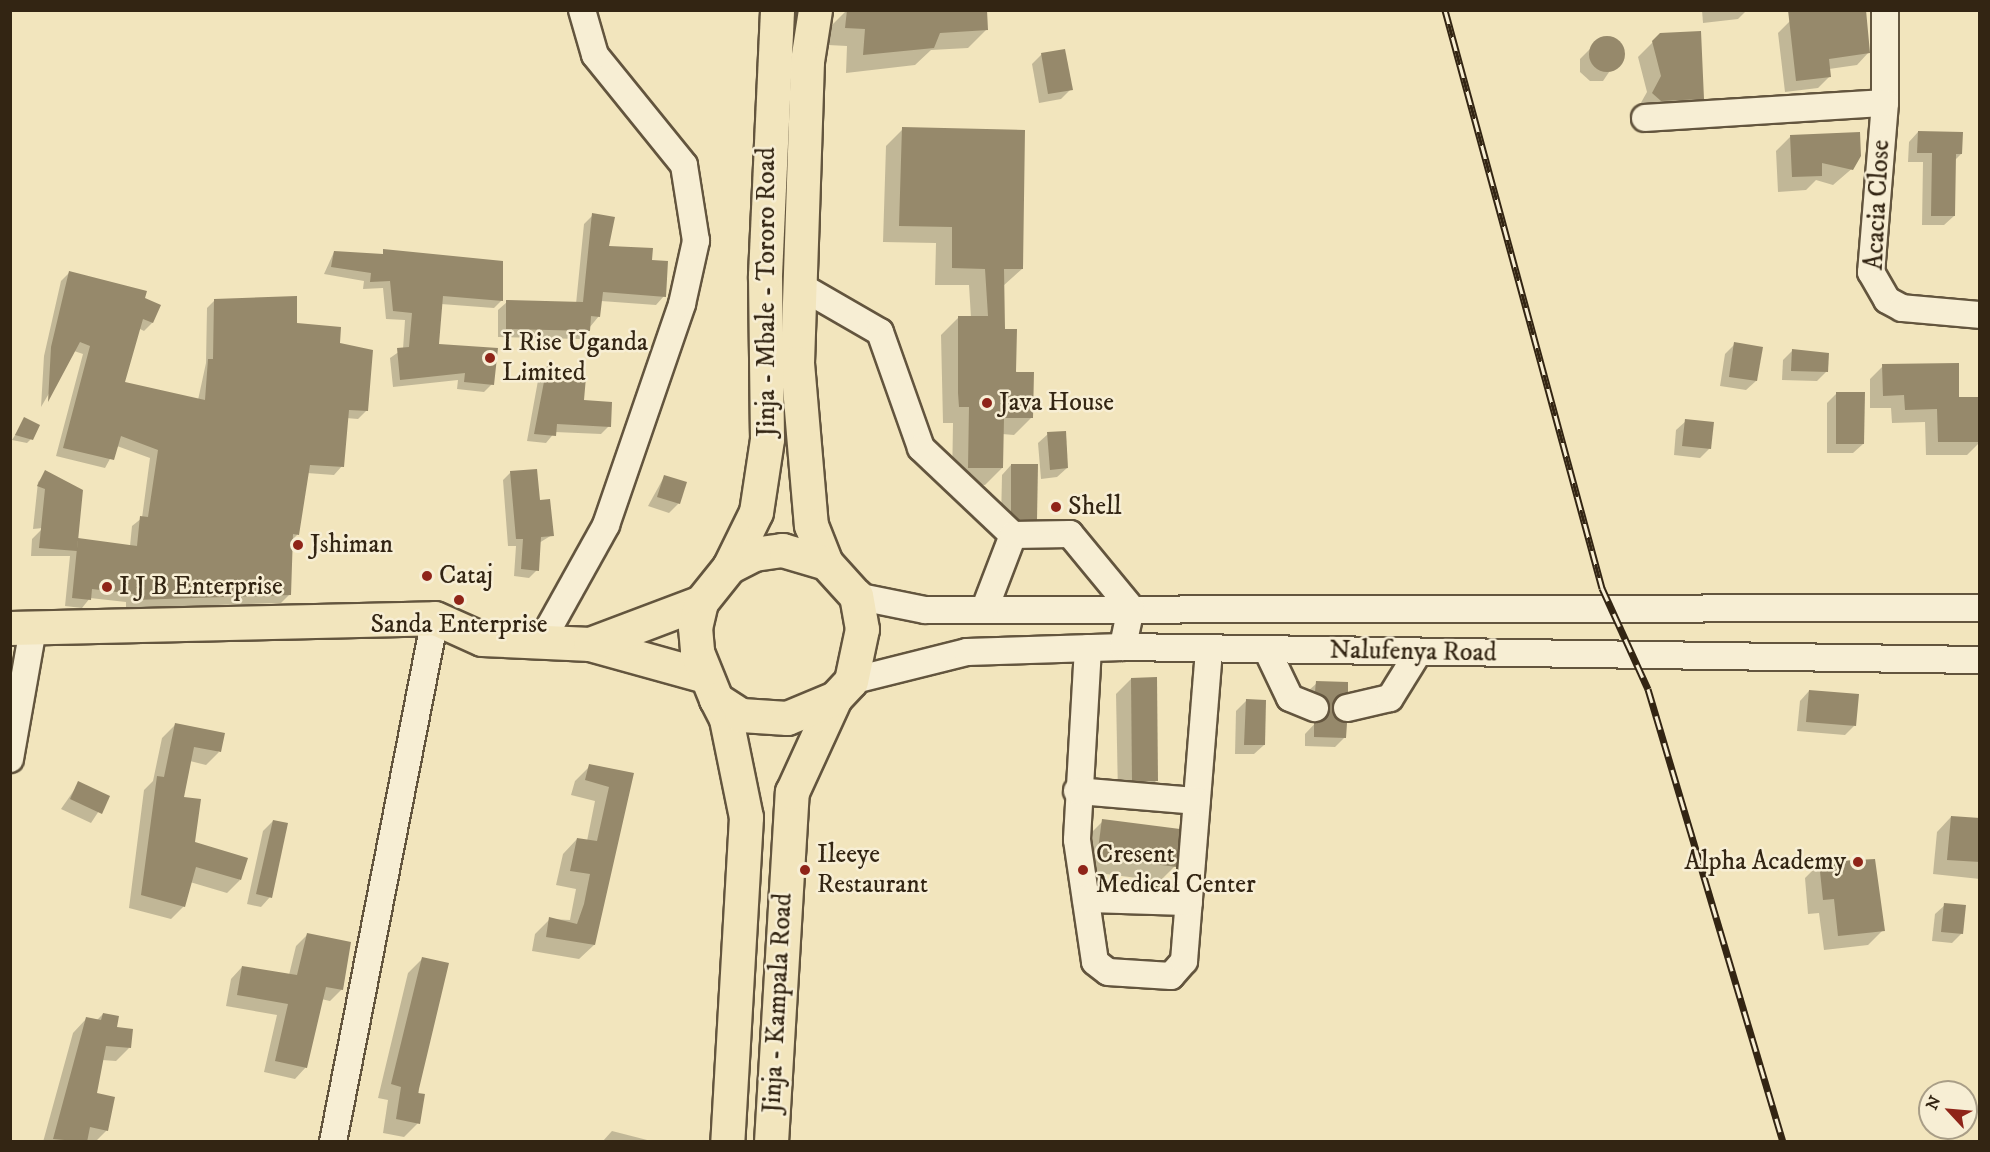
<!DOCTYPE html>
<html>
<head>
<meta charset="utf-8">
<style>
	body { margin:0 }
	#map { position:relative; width:1990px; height:1152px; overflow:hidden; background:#f2e5bd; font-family:"IM FELL DW Pica",serif }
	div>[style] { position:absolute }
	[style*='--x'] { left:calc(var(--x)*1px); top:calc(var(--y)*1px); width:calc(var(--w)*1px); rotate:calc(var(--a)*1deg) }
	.shadow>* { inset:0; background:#0003 }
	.building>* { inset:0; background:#96896b }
	.round { border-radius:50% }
	.roads { filter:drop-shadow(2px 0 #63553e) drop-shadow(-2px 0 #63553e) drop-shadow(0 2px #63553e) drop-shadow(0 -2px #63553e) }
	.minor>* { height:26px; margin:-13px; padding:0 13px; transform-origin:13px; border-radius:13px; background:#f7eed4 }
	.major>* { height:33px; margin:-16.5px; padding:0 16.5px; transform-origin:16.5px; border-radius:16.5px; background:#f2e5bd }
	.highway>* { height:33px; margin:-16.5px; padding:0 16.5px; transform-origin:16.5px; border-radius:16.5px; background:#f2e5bd }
	.rail>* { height:7px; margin-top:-3.5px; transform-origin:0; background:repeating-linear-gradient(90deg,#f7eed4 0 14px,#332513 0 28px); box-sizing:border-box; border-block:2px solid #332513 }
	.dots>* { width:16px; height:16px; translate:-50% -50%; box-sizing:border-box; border:3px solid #f7eed4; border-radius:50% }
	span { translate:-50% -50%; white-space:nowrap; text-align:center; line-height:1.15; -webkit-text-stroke:5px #f7eed4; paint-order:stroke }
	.street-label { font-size:26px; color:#332513 }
	.poi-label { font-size:26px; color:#332513 }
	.left { translate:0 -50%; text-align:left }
	.right { translate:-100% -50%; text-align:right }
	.frame { position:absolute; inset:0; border:12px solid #332513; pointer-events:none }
	.north { position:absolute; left:1918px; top:1080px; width:60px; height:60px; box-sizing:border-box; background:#f7eed4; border:2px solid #a99e87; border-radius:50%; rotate:296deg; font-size:16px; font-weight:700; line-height:24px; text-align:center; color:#332513 }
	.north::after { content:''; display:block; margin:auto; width:21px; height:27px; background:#8f2418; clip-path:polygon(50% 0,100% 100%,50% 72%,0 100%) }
</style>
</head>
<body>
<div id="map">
	<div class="shadow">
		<div style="clip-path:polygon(847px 10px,985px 10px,986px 30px,968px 48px,931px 50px,915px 65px,846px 73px,847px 46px,828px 45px,830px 27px)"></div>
		<div style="clip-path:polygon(1702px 10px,1747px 10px,1738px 19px,1703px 23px)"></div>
		<div style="clip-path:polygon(1790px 21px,1868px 53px,1857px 65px,1829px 69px,1830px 76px,1818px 88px,1785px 92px,1778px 33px)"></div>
		<div style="clip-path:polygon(1661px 34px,1702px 98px,1687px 113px,1638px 108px,1647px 92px,1638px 57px)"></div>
		<div style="clip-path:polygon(1600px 39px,1613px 39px,1624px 50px,1603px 81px,1590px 81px,1580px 72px,1580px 59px)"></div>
		<div style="clip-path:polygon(1042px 54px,1071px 89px,1061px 99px,1039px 103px,1032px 64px)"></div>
		<div style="clip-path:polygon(903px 129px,1022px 269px,1003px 286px,1003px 330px,1031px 418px,1014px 435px,1002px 434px,1002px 468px,985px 485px,952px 484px,953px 423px,943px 423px,941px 335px,958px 318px,971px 318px,969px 285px,935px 285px,936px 243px,883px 242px,886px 146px)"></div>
		<div style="clip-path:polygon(1918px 132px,1961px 154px,1955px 160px,1954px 216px,1944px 225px,1922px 225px,1923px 162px,1908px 162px,1909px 142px)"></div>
		<div style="clip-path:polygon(1791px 136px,1855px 166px,1833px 185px,1816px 180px,1806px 190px,1778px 192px,1776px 151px)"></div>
		<div style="clip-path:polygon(593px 215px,608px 247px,651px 261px,664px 296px,656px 305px,601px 301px,599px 316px,580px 339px,498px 337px,498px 310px,507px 302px,576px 304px,584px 224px)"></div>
		<div style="clip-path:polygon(334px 252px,502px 300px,494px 308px,441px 304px,437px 346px,492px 384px,484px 392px,457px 389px,458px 380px,393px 387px,390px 358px,403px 349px,405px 320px,386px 319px,383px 288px,363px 289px,364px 281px,324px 274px)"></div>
		<div style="clip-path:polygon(69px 273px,159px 306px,152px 323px,144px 331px,138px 328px,123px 384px,198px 400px,206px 363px,207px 308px,215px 300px,296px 325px,338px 345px,367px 410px,358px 419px,346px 418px,342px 466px,334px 475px,307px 473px,297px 535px,291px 541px,289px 595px,281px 603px,126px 608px,126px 602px,90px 598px,82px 608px,65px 606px,70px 556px,31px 556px,32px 539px,43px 528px,33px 529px,38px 482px,47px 473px,76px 542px,130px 546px,132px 526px,142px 518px,150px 458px,117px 446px,105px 468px,56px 456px,83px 354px,74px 351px,41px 407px,44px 356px,61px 281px)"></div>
		<div style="clip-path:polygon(1735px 344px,1756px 381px,1746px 390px,1720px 386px,1725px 354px)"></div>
		<div style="clip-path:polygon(1793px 350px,1826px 372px,1817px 381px,1782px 380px,1783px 360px)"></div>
		<div style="clip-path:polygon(1883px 366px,1957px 399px,1980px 442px,1967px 455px,1926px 455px,1925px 422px,1892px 423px,1891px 408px,1870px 408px,1870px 379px)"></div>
		<div style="clip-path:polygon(547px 368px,609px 426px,601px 434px,555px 432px,546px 443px,527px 441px,539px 375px)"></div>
		<div style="clip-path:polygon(1837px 393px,1863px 444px,1853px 453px,1827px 453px,1827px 403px)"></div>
		<div style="clip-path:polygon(25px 419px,31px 439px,27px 443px,12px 440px)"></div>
		<div style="clip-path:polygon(1686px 421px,1710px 448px,1700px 458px,1674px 455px,1676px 430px)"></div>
		<div style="clip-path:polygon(1048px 434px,1067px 468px,1057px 477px,1041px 479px,1038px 443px)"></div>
		<div style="clip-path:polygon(1011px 465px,1036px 519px,1026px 529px,1001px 522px,1002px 475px)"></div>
		<div style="clip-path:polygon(511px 472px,538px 501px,552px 535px,539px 543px,537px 570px,529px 578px,514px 576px,516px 546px,508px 546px,503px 480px)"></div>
		<div style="clip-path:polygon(664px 477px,679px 503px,669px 513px,648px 506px)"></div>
		<div style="clip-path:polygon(1131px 679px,1157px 780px,1142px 795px,1118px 795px,1116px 694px)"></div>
		<div style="clip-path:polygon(1317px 683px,1346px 692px,1331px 706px,1345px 737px,1335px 747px,1305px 746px,1305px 734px,1321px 717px,1307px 692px)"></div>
		<div style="clip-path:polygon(1809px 691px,1854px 726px,1845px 735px,1797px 731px,1800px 701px)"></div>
		<div style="clip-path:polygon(1246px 701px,1264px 745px,1254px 754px,1235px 754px,1236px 711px)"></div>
		<div style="clip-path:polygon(175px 725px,219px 752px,206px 765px,190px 761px,182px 798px,193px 843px,240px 880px,227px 893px,190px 882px,184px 906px,171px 919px,129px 908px,144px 790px,153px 781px,162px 738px)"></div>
		<div style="clip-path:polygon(590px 766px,632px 775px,594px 945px,579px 959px,532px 951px,535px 934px,550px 919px,570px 920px,576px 889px,556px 885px,563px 854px,577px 839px,587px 841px,595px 801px,571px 795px,575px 781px)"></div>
		<div style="clip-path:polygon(79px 783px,108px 797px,91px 823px,61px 809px)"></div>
		<div style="clip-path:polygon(1951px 817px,1980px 820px,1980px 879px,1933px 874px,1937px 832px)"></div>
		<div style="clip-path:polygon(273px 821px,270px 897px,261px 907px,247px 904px,263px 831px)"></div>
		<div style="clip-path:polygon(1103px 821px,1175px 866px,1160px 881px,1083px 871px,1088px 836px)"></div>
		<div style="clip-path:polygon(1820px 863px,1883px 930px,1868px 945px,1824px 950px,1819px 913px,1808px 914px,1805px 878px)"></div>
		<div style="clip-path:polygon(1945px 905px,1962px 933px,1952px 943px,1932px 941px,1935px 914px)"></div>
		<div style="clip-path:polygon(307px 935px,342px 989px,330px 1001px,321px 999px,306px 1067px,295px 1079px,264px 1072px,277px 1015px,226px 1006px,231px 979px,242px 967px,289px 975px,296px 946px)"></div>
		<div style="clip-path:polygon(422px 959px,418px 1123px,404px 1137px,383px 1133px,388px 1100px,378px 1098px,408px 973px)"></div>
		<div style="clip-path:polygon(103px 1014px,129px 1048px,116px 1061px,102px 1060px,95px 1094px,107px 1130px,95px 1142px,43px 1142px,73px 1033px,86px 1019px,96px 1021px)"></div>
		<div style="clip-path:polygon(612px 1131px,655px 1142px,602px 1142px)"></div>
	</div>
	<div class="building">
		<div style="clip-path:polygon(847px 10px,987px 10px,988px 30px,940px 33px,934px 48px,863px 55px,865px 29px,845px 28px)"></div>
		<div style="clip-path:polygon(1788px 10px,1866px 10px,1870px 53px,1829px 59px,1831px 77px,1796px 81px)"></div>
		<div style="clip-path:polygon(1701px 31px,1704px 99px,1661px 101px,1652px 93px,1661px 76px,1652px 41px,1660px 33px)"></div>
		<div class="round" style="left:1589px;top:36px;width:36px;height:36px"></div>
		<div style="clip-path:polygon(1065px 49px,1073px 90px,1048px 94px,1041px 53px)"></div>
		<div style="clip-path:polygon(902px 127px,1025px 130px,1023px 269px,1004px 269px,1005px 329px,1017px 329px,1016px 372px,1034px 372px,1033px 418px,1004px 418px,1003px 468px,968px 468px,969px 407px,959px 407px,958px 393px,958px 316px,988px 316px,985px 269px,952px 268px,952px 227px,899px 226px)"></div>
		<div style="clip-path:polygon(1918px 131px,1963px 132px,1962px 154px,1956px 154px,1955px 216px,1931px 216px,1932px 153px,1917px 153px)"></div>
		<div style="clip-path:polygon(1860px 132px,1861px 156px,1853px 170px,1822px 163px,1822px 176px,1792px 177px,1790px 135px)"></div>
		<div style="clip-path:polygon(592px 213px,615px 217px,609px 246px,653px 248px,652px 260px,668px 261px,666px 297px,603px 292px,600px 317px,591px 316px,590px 331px,506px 329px,506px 300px,583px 302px)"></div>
		<div style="clip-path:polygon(383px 249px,503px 261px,503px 301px,443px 296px,439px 344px,498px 348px,494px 385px,464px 382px,465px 373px,400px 380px,397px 348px,409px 347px,412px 313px,393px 311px,390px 281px,370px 282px,371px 273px,331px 267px,334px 251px,383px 254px)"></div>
		<div style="clip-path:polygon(69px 271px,147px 291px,145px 298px,161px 305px,153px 323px,143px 319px,125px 382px,205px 400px,208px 359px,213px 359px,214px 299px,297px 296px,297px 323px,341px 327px,340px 343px,373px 350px,368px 411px,349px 410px,344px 467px,310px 465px,299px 535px,293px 534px,291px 595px,134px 600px,134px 594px,92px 589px,91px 600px,72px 598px,78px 538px,137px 546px,140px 516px,148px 517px,158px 450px,121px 436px,114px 460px,63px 448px,90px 346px,80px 342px,48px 402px,51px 347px)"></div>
		<div style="clip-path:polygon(1734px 342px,1763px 347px,1757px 381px,1729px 377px)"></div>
		<div style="clip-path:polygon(1792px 349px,1829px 353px,1828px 372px,1791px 371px)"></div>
		<div style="clip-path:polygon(1959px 363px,1959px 397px,1980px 397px,1980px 442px,1938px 442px,1937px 409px,1905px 410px,1904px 395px,1883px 396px,1882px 364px)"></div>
		<div style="clip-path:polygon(547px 366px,586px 377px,584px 400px,612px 402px,611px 427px,557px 424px,556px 436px,534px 434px)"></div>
		<div style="clip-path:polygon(1836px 392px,1865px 392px,1864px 444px,1836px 444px)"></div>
		<div style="clip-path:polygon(24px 417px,40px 425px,33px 440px,15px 435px)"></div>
		<div style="clip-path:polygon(1685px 419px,1714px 422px,1711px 449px,1682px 446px)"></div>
		<div style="clip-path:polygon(1066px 431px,1068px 468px,1050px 470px,1047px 432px)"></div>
		<div style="clip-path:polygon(1011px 464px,1038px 464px,1037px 520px,1019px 520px,1011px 512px)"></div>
		<div style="clip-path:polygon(537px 469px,540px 500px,550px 499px,554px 536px,541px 537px,539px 571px,521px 569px,523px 539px,516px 539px,510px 471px)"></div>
		<div style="clip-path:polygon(45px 470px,83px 490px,77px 551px,39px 548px,45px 489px,37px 486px)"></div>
		<div style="clip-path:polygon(664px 475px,687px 482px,680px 504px,657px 497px)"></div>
		<div style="clip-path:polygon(1157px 677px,1158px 781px,1132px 781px,1131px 678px)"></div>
		<div style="clip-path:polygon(1316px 681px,1348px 682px,1348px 692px,1333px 704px,1336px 718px,1347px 723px,1346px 738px,1314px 737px,1314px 723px,1325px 719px,1330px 706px,1315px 692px)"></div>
		<div style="clip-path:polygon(1809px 690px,1859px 694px,1856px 726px,1806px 722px)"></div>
		<div style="clip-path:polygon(1246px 699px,1266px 700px,1265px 745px,1244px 745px)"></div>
		<div style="clip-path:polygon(175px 723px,225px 733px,221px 752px,194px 747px,184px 797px,201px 799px,195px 842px,248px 858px,241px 880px,196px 867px,185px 907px,141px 895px,157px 776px,164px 777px)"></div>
		<div style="clip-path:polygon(589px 764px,634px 773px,595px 945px,546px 937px,549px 917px,577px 924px,584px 904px,590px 874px,570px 871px,577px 838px,597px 841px,609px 787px,585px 780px)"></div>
		<div style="clip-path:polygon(78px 781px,110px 796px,102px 814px,70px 799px)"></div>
		<div style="clip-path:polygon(1951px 816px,1980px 818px,1980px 862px,1947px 860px)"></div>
		<div style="clip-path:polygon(1102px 819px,1180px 829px,1177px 867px,1097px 857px)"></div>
		<div style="clip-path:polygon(273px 820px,288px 823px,272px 898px,256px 894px)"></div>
		<div style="clip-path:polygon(1875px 859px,1885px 931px,1838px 936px,1834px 899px,1823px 900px,1819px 862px)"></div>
		<div style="clip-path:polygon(1944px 903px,1966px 905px,1963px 934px,1941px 932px)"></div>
		<div style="clip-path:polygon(307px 933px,351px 942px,343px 990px,326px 987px,307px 1068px,275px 1061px,288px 1004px,237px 995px,242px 966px,297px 975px)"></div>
		<div style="clip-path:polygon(422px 957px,449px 963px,418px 1093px,425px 1094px,420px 1124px,396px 1119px,401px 1087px,391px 1084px)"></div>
		<div style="clip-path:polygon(103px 1013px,119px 1016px,117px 1027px,133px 1029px,131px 1048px,106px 1046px,97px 1093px,115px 1097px,108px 1131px,90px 1127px,87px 1142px,53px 1139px,86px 1017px,101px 1020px)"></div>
	</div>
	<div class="roads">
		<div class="minor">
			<div style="--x:1885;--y:10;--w:93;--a:90"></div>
			<div style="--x:1885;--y:103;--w:170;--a:94.7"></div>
			<div style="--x:1871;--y:272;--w:32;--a:60"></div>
			<div style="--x:1887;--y:300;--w:17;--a:28"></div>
			<div style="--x:1902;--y:308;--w:78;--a:5.1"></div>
			<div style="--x:1645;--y:118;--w:240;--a:-3.6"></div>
			<div style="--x:802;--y:287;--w:90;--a:30"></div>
			<div style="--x:880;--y:332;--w:123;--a:70.5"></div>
			<div style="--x:921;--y:448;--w:127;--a:43.4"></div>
			<div style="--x:856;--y:596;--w:70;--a:11.5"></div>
			<div style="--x:925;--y:610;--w:1055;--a:-0.11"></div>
			<div style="--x:985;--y:608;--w:78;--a:-69"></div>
			<div style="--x:1013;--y:535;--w:57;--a:-1"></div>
			<div style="--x:1070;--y:534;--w:96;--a:50.5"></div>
			<div style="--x:1131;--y:608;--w:40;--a:102"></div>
			<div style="--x:541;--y:642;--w:134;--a:-60.9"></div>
			<div style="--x:606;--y:525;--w:234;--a:-71"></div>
			<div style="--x:682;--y:304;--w:65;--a:-77.5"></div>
			<div style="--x:696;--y:241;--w:77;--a:-99"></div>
			<div style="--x:684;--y:165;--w:141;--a:-129"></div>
			<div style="--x:595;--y:55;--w:47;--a:-106.1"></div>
			<div style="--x:1088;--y:648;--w:192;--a:93.3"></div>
			<div style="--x:1077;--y:840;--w:123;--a:81.6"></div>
			<div style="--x:1095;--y:962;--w:16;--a:38"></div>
			<div style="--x:1108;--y:972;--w:63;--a:3.6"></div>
			<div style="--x:1171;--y:976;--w:20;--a:-49"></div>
			<div style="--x:1184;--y:961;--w:313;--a:-85.4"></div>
			<div style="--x:1267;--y:650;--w:53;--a:64.4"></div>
			<div style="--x:1290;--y:698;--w:27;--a:22"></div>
			<div style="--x:851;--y:681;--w:120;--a:-14"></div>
			<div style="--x:967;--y:652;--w:156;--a:-1.8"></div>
			<div style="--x:1123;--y:647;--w:857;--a:0.87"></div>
			<div style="--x:1347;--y:708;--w:44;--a:-13.1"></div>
			<div style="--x:1390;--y:698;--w:53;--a:-58.1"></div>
			<div style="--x:10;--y:759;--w:133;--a:-80"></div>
			<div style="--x:1077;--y:791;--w:120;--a:4.8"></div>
			<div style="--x:1086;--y:899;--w:103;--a:1.7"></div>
			<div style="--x:333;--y:1142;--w:534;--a:-78.98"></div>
		</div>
		<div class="major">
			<div style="--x:10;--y:628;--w:425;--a:-1.3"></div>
			<div style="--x:435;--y:618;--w:51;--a:24.1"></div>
			<div style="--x:482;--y:639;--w:108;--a:2.7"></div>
			<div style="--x:590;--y:644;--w:119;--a:15.5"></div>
			<div style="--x:590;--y:644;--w:119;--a:-20.7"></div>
		</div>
		<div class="highway">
			<div style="--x:815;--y:10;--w:52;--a:98.9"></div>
			<div style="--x:807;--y:61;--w:302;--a:91.9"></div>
			<div style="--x:797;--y:363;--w:163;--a:85.1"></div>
			<div style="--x:811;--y:525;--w:41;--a:68.5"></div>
			<div style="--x:729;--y:567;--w:61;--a:-63.9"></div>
			<div style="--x:756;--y:512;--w:74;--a:-81.4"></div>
			<div style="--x:767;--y:439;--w:164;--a:-90.7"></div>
			<div style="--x:765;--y:275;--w:265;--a:-87.4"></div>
			<div style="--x:716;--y:699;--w:22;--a:63"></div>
			<div style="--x:726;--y:719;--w:100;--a:78.5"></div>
			<div style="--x:746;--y:817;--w:326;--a:93.3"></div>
			<div style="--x:771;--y:1142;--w:351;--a:-86.6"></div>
			<div style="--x:792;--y:792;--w:103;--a:-65.4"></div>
			<div style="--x:835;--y:698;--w:23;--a:-47"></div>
			<div style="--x:851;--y:681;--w:53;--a:-78.1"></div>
			<div style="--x:862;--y:629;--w:34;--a:-100"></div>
			<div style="--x:856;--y:596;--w:45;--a:-132.3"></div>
			<div style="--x:826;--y:563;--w:46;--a:-163.5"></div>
			<div style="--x:782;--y:550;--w:28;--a:172"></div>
			<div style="--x:754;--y:554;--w:28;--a:153"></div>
			<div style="--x:729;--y:567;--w:45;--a:128.7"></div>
			<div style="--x:701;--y:602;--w:26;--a:103"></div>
			<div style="--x:695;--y:627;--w:25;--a:85"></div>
			<div style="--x:697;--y:652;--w:51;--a:68"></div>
			<div style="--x:716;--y:699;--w:30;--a:33"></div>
			<div style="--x:741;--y:715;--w:46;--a:3.7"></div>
			<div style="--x:787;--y:718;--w:52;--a:-22.6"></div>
		</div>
	</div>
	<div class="rail">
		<div style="--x:1445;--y:10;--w:599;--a:74.8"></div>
		<div style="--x:1602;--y:588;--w:111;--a:65.5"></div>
		<div style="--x:1648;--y:689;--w:473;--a:73.4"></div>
	</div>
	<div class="dots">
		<div style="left:490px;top:358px;background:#8f2418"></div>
		<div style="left:987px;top:403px;background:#8f2418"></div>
		<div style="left:1056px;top:507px;background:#8f2418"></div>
		<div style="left:298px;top:545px;background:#8f2418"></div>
		<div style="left:427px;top:576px;background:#8f2418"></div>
		<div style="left:107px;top:587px;background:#8f2418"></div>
		<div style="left:459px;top:600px;background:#8f2418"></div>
		<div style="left:1858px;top:862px;background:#8f2418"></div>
		<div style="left:805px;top:870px;background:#8f2418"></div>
		<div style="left:1083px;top:870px;background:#8f2418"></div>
	</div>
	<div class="street-label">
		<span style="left:1878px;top:205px;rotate:-87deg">Acacia Close</span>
		<span style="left:767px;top:292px;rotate:-90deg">Jinja - Mbale - Tororo Road</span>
		<span style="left:1413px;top:652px;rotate:1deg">Nalufenya Road</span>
		<span style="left:778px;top:1003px;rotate:-87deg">Jinja - Kampala Road</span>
	</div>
	<div class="poi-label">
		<span class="left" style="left:502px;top:358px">I Rise Uganda<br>Limited</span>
		<span class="left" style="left:999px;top:403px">Java House</span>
		<span class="left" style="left:1068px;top:507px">Shell</span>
		<span class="left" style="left:310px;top:545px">Jshiman</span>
		<span class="left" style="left:439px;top:576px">Cataj</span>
		<span class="left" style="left:119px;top:587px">I J B Enterprise</span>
		<span style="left:459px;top:625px">Sanda Enterprise</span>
		<span class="left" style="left:817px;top:870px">Ileeye<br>Restaurant</span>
		<span class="left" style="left:1096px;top:870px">Cresent<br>Medical Center</span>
		<span class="right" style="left:1846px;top:862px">Alpha Academy</span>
	</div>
	<div class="frame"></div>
	<div class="north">N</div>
</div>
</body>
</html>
